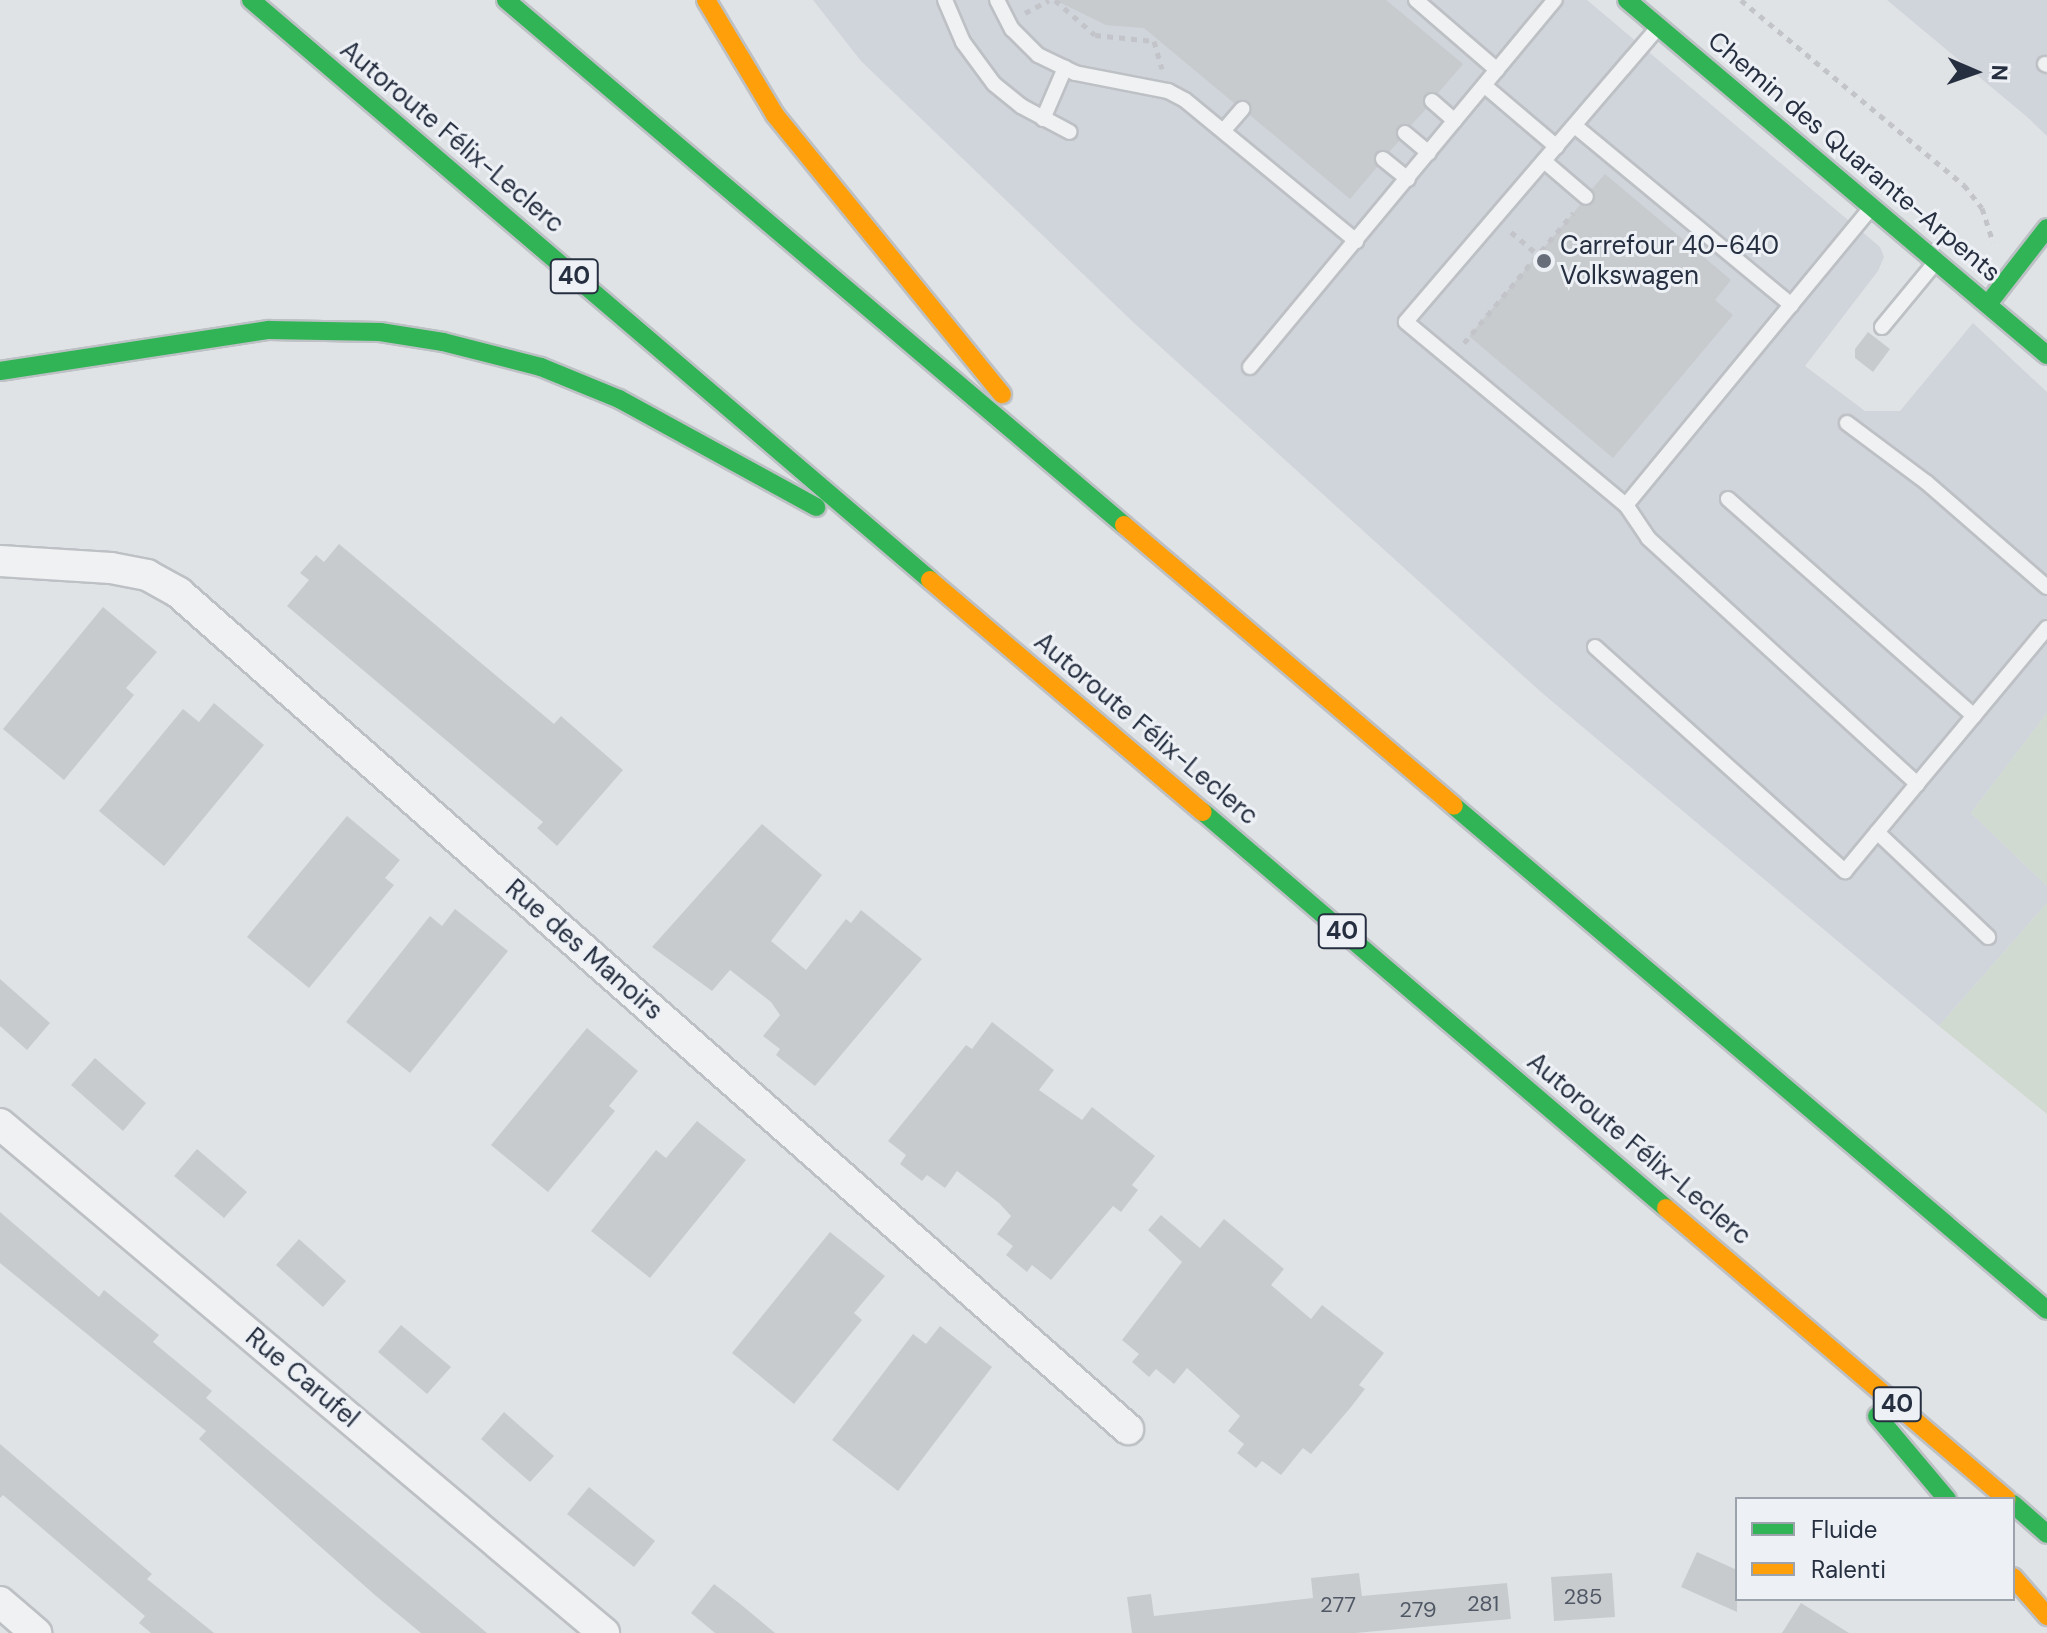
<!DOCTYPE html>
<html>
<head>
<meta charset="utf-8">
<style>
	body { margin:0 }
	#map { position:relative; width:2047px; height:1633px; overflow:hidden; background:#e0e3e6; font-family:"DM Sans",sans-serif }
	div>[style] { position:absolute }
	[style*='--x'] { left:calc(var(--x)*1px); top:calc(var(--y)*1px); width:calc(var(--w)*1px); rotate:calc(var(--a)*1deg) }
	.built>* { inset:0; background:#d0d4db }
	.green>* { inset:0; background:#d0dad0 }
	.building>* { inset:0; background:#c7cbce }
	.path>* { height:5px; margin-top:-2.5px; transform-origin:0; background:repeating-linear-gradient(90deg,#c2c4c9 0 6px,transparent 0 12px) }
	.roads { filter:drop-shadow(2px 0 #bdc0c4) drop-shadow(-2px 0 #bdc0c4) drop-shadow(0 2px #bdc0c4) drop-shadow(0 -2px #bdc0c4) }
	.lane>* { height:14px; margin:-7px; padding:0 7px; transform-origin:7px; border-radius:7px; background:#f0f1f2 }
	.street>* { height:30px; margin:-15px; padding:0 15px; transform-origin:15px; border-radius:15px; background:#f0f1f2 }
	.fast>* { height:18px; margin:-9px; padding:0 9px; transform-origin:9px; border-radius:9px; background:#30b455 }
	.slow>* { height:18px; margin:-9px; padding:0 9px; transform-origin:9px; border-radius:9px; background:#ff9f0a }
	.dots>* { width:22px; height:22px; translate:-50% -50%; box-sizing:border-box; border:4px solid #edf1f6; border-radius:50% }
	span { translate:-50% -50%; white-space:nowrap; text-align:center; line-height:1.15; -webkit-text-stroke:6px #edf1f6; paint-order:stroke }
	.number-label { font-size:22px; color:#505865 }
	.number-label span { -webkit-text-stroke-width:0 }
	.shield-label span { padding:2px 6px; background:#edf1f6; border:2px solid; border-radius:6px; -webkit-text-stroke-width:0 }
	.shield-label { font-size:24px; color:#262f40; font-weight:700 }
	.street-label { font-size:26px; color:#262f40 }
	.poi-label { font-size:26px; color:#262f40 }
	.left { translate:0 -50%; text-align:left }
	.legend { position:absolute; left:1735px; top:1497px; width:280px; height:104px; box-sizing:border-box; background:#edf1f6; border:2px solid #9da3ad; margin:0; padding:10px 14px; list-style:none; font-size:24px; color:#262f40 }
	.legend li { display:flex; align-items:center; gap:16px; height:40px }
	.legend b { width:40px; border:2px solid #9da3ad }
	.north { position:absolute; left:1935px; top:32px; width:80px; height:80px; -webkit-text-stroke:6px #edf1f6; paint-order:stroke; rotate:92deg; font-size:22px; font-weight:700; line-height:32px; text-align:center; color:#262f40 }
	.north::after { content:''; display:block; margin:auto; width:28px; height:36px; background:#262f40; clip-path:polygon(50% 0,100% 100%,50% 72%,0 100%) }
</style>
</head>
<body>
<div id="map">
	<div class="built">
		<div style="clip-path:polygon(813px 0,1587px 0,1880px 247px,1884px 257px,1878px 271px,1805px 366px,1865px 411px,1900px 411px,1973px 323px,2047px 392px,2047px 713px,1971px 813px,2047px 886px,2047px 903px,1939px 1026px,1541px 692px,1133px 322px,861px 61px)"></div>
		<div style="clip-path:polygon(1887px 0,2047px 0,2047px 136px,2026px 116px)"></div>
	</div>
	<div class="green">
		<div style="clip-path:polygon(2047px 713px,2047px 886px,1971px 813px)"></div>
		<div style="clip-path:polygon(2047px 903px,2047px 1114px,1939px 1026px)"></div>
	</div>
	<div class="building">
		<div style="clip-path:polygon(1055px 0,1386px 0,1463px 64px,1438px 93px,1424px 95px,1426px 109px,1411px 125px,1398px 126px,1399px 141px,1390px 151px,1376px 152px,1377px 167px,1350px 199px,1250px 115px,1248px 101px,1234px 103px,1144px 28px,1106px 25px)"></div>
		<div style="clip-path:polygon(1605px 174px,1731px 280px,1715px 300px,1733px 315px,1613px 458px,1469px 336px,1580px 205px,1594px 203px,1592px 189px)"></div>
		<div style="clip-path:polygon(1868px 332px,1890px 349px,1873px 372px,1855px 358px,1855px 349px)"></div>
		<div style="clip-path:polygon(339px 544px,554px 724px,561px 716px,623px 770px,557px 846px,537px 828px,543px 822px,287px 606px,309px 580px,300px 573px,316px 555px,324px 562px)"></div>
		<div style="clip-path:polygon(103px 607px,157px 652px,126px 688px,134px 695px,64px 780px,3px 729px)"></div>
		<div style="clip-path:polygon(214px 703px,264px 745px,164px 866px,99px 811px,183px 709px,199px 722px)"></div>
		<div style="clip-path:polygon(347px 816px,400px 860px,385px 878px,394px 885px,309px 988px,247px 937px)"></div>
		<div style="clip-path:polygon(762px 824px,822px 875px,771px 941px,806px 970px,846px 919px,851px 923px,861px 910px,922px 959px,815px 1086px,776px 1055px,780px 1049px,763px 1036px,780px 1015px,771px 1002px,730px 970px,712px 991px,652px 947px)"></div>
		<div style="clip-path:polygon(455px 909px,508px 951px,410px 1073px,346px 1022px,430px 916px,442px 926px)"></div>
		<div style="clip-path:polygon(0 979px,50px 1023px,27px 1050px,0 1026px)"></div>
		<div style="clip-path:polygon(992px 1022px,1054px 1070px,1039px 1090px,1082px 1120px,1092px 1107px,1155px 1156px,1132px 1185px,1138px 1190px,1121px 1212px,1113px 1206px,1051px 1280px,1032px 1265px,1027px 1272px,1006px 1255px,1013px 1246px,997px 1234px,1011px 1216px,999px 1203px,957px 1171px,945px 1188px,927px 1175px,922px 1181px,900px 1164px,906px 1155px,888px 1141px,966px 1045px,972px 1049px)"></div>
		<div style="clip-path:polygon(587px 1028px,638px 1071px,609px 1106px,615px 1111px,548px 1192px,491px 1145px)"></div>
		<div style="clip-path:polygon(95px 1058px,146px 1103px,123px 1131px,71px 1085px)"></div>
		<div style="clip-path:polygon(697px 1121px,746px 1160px,650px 1278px,591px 1231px,656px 1150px,666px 1158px)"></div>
		<div style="clip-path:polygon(197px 1149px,247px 1192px,224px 1218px,174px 1176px)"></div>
		<div style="clip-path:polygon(0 1212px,99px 1297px,104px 1290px,159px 1335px,153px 1342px,212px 1391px,206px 1398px,487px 1633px,421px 1633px,376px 1596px,199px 1439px,206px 1431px,0 1263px)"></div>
		<div style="clip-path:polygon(1161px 1215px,1200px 1248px,1224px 1219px,1284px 1269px,1271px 1285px,1311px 1319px,1322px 1305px,1384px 1353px,1359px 1385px,1365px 1389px,1351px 1407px,1311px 1454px,1303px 1448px,1281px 1475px,1262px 1461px,1256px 1468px,1237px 1453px,1244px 1444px,1228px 1431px,1240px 1416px,1187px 1368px,1174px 1384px,1156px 1369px,1149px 1377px,1132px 1362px,1139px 1354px,1122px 1340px,1182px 1262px,1148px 1230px)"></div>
		<div style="clip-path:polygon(830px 1232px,885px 1276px,854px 1313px,862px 1320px,794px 1404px,732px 1353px)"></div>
		<div style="clip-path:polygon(299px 1239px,346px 1281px,323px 1307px,276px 1265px)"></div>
		<div style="clip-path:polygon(401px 1325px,451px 1367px,427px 1394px,378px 1352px)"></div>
		<div style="clip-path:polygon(940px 1326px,992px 1367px,898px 1491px,832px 1440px,913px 1334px,926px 1344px)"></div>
		<div style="clip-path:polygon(504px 1412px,554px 1456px,530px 1482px,481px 1439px)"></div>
		<div style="clip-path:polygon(0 1444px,152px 1574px,147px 1579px,214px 1633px,151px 1633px,139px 1623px,145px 1616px,3px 1495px,0 1498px)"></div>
		<div style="clip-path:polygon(589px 1487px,655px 1541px,634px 1567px,567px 1514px)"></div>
		<div style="clip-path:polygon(1697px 1552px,1737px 1570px,1737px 1612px,1681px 1587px)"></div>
		<div style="clip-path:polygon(1359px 1573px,1362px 1596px,1507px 1583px,1511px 1619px,1355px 1633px,1132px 1633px,1127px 1597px,1151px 1594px,1154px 1616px,1313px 1598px,1311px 1578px)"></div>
		<div style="clip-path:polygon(1612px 1573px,1615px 1617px,1554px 1621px,1551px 1577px)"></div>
		<div style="clip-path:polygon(714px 1584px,739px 1603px,775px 1633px,715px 1633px,691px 1613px)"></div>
		<div style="clip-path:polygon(1801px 1603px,1849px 1633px,1782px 1633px)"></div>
	</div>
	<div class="path">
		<div style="--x:1055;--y:0;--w:53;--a:41.2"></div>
		<div style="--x:1095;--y:35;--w:59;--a:5.8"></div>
		<div style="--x:1154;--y:41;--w:29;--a:74"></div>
		<div style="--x:1741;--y:0;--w:290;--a:39.7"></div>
		<div style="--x:1964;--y:185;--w:29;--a:52"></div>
		<div style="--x:1982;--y:208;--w:36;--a:72"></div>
		<div style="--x:1025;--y:13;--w:27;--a:-28"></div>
		<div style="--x:1511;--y:232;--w:35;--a:40"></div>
		<div style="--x:1464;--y:343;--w:170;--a:-50"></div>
	</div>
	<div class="roads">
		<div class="lane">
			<div style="--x:945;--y:0;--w:46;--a:66.8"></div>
			<div style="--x:963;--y:42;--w:52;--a:53.6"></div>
			<div style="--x:994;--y:84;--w:35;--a:39"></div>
			<div style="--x:1021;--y:106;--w:55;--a:28"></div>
			<div style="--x:997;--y:0;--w:33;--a:63"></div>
			<div style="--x:1012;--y:29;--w:37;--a:45"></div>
			<div style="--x:1038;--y:55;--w:41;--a:25.9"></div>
			<div style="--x:1075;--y:73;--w:95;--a:11"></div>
			<div style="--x:1168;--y:91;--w:19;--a:28"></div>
			<div style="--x:1185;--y:100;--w:222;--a:39.5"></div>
			<div style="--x:1416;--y:0;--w:107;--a:40.8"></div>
			<div style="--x:1655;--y:31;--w:383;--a:130.6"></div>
			<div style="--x:1406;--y:322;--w:286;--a:39.8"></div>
			<div style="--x:1626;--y:505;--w:382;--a:-50.5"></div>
			<div style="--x:2045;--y:64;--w:2;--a:27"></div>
			<div style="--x:1485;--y:86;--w:94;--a:40.3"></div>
			<div style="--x:1432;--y:101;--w:30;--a:41"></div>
			<div style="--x:1043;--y:119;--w:56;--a:-66.7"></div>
			<div style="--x:1575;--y:126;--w:281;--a:39.6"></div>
			<div style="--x:1224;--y:130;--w:28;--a:-49"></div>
			<div style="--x:1405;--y:133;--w:31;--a:40"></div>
			<div style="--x:1383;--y:159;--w:32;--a:39"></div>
			<div style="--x:1544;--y:161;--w:55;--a:40.6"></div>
			<div style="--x:1882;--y:327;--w:83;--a:-50.4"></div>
			<div style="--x:1250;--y:367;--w:477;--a:-50.3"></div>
			<div style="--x:1847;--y:423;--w:99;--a:36.8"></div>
			<div style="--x:1926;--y:482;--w:160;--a:41"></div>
			<div style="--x:1728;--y:499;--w:328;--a:41.4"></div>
			<div style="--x:1626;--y:505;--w:40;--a:56"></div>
			<div style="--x:1648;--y:538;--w:365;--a:42.4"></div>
			<div style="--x:1917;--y:784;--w:203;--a:-50.2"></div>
			<div style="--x:1595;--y:647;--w:336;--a:41.9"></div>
			<div style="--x:1845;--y:871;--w:113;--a:-50.4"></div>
			<div style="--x:1877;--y:832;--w:153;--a:43.4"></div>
		</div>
		<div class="street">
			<div style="--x:0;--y:561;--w:111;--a:3.6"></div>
			<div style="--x:111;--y:568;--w:37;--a:11"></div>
			<div style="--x:147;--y:575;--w:37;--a:29"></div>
			<div style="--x:179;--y:593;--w:1265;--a:41.38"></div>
			<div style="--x:0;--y:1124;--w:790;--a:40.12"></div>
			<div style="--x:0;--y:1602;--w:48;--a:40.7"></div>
		</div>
		<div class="fast">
			<div style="--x:251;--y:0;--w:893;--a:40.5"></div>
			<div style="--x:506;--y:0;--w:811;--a:40.35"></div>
			<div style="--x:1627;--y:0;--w:550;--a:40.21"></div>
			<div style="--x:1988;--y:304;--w:96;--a:-52.2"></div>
			<div style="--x:0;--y:371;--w:272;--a:-8.7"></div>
			<div style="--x:269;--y:330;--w:111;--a:1"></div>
			<div style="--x:380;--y:332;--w:64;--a:9"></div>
			<div style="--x:443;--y:342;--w:101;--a:14.3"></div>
			<div style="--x:541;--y:367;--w:84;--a:22.3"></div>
			<div style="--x:619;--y:399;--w:225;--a:28.7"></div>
			<div style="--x:1454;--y:806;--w:778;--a:40.36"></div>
			<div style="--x:1203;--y:812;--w:609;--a:40.54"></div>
			<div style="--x:1877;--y:1416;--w:109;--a:49.9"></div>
			<div style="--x:2013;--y:1504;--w:45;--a:41.4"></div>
		</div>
		<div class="slow">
			<div style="--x:706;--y:0;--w:134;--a:59"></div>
			<div style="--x:775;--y:115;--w:360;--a:50.9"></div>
			<div style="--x:1124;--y:525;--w:433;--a:40.4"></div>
			<div style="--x:930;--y:580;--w:358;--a:40.4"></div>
			<div style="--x:1666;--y:1208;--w:448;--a:40.5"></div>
			<div style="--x:2013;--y:1577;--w:52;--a:48.9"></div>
		</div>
	</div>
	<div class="dots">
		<div style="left:1544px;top:261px;background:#676e7a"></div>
	</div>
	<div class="number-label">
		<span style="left:1583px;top:1597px">285</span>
		<span style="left:1483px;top:1604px">281</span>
		<span style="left:1338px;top:1605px">277</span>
		<span style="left:1418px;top:1610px">279</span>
	</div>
	<div class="shield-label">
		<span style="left:574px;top:276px">40</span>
		<span style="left:1342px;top:931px">40</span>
		<span style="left:1897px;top:1404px">40</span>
	</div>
	<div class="street-label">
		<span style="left:452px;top:137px;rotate:40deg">Autoroute Félix-Leclerc</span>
		<span style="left:1854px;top:157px;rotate:40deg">Chemin des Quarante-Arpents</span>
		<span style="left:1146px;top:729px;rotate:40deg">Autoroute Félix-Leclerc</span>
		<span style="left:584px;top:950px;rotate:41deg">Rue des Manoirs</span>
		<span style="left:1639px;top:1149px;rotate:40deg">Autoroute Félix-Leclerc</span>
		<span style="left:302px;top:1378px;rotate:40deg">Rue Carufel</span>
	</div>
	<div class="poi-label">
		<span class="left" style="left:1560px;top:261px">Carrefour 40-640<br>Volkswagen</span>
	</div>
	<ul class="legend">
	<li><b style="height:10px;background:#30b455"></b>Fluide</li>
	<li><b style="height:10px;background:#ff9f0a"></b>Ralenti</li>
	</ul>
	<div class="north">N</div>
</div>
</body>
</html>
